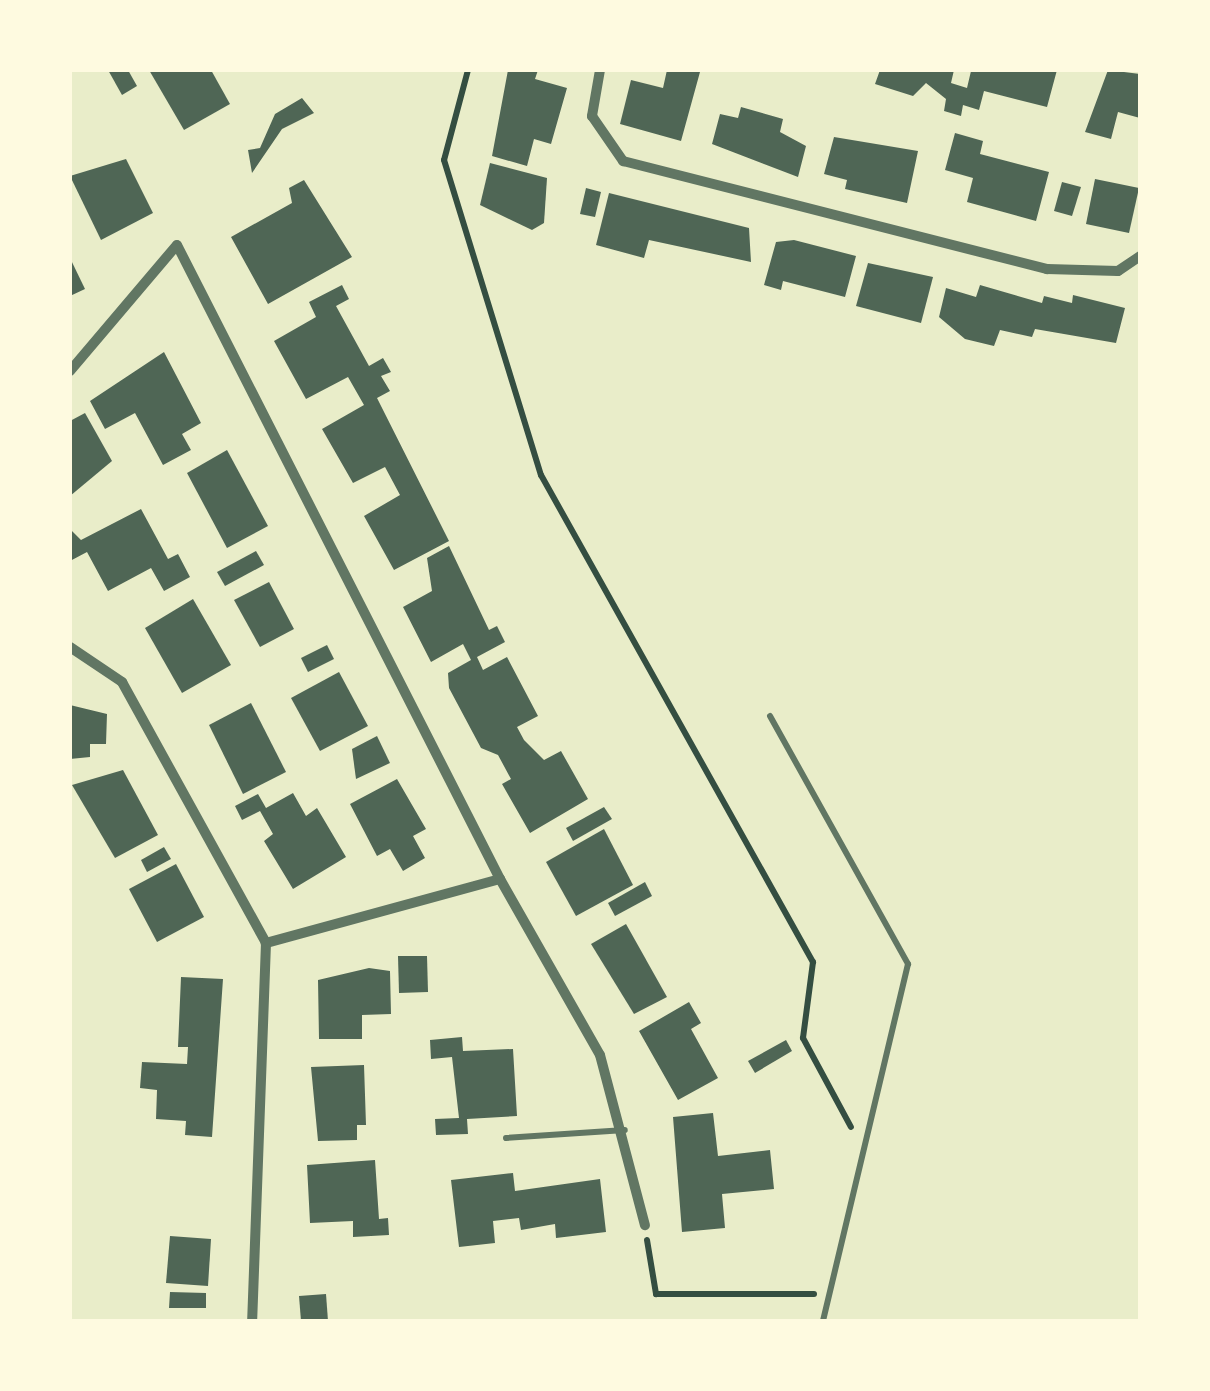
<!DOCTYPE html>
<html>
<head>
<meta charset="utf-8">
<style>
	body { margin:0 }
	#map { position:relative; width:1210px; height:1391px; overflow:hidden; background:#e9edc9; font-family:Cabin,sans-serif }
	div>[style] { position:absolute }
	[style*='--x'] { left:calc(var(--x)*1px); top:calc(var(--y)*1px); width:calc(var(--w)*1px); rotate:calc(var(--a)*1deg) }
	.building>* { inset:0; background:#4f6655 }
	.path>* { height:6px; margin:-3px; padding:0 3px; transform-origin:3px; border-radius:3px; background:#344e41 }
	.service>* { height:6px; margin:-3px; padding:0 3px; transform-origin:3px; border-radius:3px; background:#617663 }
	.minor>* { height:10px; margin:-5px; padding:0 5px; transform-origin:5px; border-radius:5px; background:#617663 }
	span { translate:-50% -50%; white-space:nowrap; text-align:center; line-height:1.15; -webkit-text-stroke:10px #fefae0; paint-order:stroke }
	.frame { position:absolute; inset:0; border:72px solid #fefae0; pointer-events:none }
</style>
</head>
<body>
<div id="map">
	<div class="building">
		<div style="clip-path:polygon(108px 70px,128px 70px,137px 86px,122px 95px)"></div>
		<div style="clip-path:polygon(149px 70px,211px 70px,230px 104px,184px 130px)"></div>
		<div style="clip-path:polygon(508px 70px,538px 70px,535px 79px,567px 88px,551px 144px,534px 139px,527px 166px,492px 156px)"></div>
		<div style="clip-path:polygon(667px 70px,700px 72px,681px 141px,620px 124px,631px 80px,663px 88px)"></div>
		<div style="clip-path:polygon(880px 70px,954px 70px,951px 83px,967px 88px,971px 71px,1057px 70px,1047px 107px,984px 91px,979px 110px,963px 105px,961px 116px,944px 111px,946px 99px,926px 83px,913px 96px,875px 84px)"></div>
		<div style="clip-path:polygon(1108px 70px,1140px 74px,1140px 118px,1118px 112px,1111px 139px,1085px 132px)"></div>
		<div style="clip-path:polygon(302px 98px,314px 113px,282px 129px,252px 173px,248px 150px,260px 148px,275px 114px)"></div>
		<div style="clip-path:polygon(741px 107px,783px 119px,780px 132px,806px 146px,798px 177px,712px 144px,720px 114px,738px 118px)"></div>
		<div style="clip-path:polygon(955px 133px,983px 141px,980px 154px,1049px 172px,1036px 221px,967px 202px,973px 178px,945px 170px)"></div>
		<div style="clip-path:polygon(834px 137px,918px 151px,907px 203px,845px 189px,847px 180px,824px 174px)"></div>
		<div style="clip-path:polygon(126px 159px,153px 213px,101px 240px,70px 176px)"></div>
		<div style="clip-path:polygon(490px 163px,547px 178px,544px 223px,532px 230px,480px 205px)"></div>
		<div style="clip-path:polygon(1095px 179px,1139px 188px,1129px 233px,1086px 224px)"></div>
		<div style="clip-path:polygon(304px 180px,352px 257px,268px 304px,231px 237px,292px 203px,289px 188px)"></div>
		<div style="clip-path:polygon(1062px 182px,1081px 187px,1072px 216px,1054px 211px)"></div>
		<div style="clip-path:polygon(586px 188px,601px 192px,595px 217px,580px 214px)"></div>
		<div style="clip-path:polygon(609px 193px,749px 228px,751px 262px,649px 240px,644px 258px,596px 245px)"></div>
		<div style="clip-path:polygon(794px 240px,856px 256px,845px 297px,783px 281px,781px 290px,764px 285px,776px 242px)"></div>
		<div style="clip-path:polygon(70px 258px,85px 289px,70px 296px)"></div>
		<div style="clip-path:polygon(868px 263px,933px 277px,921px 323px,856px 306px)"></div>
		<div style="clip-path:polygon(342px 285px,349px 299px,336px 306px,369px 366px,383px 358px,391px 372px,381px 376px,390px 391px,377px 398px,449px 541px,394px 570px,364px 516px,400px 495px,385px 467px,353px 483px,322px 429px,364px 405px,348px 377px,306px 399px,274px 341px,316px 317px,309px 302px)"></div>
		<div style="clip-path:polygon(980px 285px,1042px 303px,1044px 296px,1072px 303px,1073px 295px,1125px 308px,1116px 343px,1035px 329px,1032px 337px,1000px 330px,994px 346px,965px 339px,939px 317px,946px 288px,976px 297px)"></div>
		<div style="clip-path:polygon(164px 352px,201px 423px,182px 434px,191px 450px,163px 465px,135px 413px,105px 429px,90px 401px)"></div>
		<div style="clip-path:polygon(85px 413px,112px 461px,70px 496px,70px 421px)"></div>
		<div style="clip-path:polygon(227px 450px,268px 526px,227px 548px,187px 473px)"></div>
		<div style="clip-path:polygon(141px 509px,168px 559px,178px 554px,190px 577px,164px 591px,151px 568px,108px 591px,87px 552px,70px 561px,70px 529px,81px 540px)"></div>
		<div style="clip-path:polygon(449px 546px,489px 630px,497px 626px,505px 642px,477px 657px,483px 670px,507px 657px,538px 716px,517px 727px,524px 740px,544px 760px,561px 751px,588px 799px,530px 833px,502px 784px,511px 779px,498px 755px,481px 748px,449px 688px,448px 673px,471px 660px,463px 644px,431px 662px,403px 607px,432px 591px,427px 558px)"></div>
		<div style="clip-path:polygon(256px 551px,264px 565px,225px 586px,217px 572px)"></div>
		<div style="clip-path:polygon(269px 582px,294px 629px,260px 647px,234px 600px)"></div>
		<div style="clip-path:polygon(193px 599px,231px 665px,182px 693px,145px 628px)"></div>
		<div style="clip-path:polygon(327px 645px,334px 659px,308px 672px,301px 658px)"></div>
		<div style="clip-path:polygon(339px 672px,368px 726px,320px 751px,291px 698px)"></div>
		<div style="clip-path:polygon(251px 703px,286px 772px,243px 794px,209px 725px)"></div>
		<div style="clip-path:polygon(70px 705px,107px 714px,106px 744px,90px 744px,90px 757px,70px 759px)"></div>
		<div style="clip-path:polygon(377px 736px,390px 763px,356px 779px,352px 749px)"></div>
		<div style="clip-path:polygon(123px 770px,158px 835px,115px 858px,72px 785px)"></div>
		<div style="clip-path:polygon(397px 779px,426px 829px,413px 836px,425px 858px,403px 871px,390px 849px,377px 856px,350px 804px)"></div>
		<div style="clip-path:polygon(293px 793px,306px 816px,317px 808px,346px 857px,293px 889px,264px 841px,273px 834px,260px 811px,242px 820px,235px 806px,258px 794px,266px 808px)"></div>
		<div style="clip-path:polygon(604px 807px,612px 819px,573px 841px,566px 828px)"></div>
		<div style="clip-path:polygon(604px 829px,633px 885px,576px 916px,546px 862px)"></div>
		<div style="clip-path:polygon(164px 847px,171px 859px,147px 872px,141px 860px)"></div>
		<div style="clip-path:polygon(176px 864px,204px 917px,157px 942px,129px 889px)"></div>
		<div style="clip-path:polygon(645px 882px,652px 896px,615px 916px,608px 903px)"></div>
		<div style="clip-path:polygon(626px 924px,667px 997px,634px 1014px,591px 944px)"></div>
		<div style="clip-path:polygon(398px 956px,427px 956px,428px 992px,399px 993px)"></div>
		<div style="clip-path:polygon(369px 968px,390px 971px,391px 1014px,362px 1015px,362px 1039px,319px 1039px,318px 980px)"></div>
		<div style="clip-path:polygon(181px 977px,223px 979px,212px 1137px,185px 1135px,186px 1121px,156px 1119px,157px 1090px,140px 1088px,142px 1062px,187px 1064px,188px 1047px,178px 1047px)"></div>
		<div style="clip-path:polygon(689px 1002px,701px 1023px,691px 1029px,718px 1078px,678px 1100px,639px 1031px)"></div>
		<div style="clip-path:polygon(462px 1037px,463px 1051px,513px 1049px,517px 1116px,467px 1119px,468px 1134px,436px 1135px,435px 1119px,459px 1118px,452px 1057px,431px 1059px,430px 1040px)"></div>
		<div style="clip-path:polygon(786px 1040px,792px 1051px,755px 1073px,748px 1061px)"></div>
		<div style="clip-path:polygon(364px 1065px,366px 1125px,357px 1125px,357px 1140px,318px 1141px,311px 1067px)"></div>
		<div style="clip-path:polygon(713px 1113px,718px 1156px,770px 1150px,774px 1189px,722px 1194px,725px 1228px,682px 1232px,673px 1117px)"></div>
		<div style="clip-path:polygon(375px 1160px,379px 1219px,388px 1218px,389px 1235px,353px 1237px,353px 1221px,310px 1223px,307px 1165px)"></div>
		<div style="clip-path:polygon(513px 1173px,515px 1191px,600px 1179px,606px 1232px,556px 1238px,555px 1224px,521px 1230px,519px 1218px,493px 1221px,495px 1243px,459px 1247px,451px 1180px)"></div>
		<div style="clip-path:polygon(170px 1236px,211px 1239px,208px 1286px,166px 1283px)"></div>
		<div style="clip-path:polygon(170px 1292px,206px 1293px,206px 1308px,169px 1308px)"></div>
		<div style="clip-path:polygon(326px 1294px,328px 1321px,301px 1321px,299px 1296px)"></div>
	</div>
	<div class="path">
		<div style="--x:468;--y:70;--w:93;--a:104.9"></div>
		<div style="--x:444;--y:160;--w:330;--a:72.9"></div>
		<div style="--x:541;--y:475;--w:558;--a:60.82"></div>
		<div style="--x:813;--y:962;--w:77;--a:97.5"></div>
		<div style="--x:803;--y:1038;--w:101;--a:61.7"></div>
		<div style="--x:647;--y:1240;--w:55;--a:80.5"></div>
		<div style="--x:656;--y:1294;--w:158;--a:0"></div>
	</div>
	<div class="service">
		<div style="--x:770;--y:716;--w:284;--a:60.9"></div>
		<div style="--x:908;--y:964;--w:367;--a:103.4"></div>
		<div style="--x:506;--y:1138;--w:119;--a:-3.8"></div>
	</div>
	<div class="minor">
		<div style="--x:600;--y:70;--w:47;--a:99.9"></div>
		<div style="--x:592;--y:116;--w:55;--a:55.4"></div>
		<div style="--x:623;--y:161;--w:438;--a:14.3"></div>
		<div style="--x:1047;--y:269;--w:71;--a:1.6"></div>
		<div style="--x:1118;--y:271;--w:27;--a:-34"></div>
		<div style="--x:70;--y:371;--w:165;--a:-49.7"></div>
		<div style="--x:177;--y:245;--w:712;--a:63"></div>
		<div style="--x:500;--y:879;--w:243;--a:164.7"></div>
		<div style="--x:70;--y:647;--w:63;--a:33.9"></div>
		<div style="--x:122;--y:682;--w:298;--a:61.1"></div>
		<div style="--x:266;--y:943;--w:378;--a:92.1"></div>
		<div style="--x:500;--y:879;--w:202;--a:60.4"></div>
		<div style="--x:600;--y:1055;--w:176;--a:75.2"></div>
	</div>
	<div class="frame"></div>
</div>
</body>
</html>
